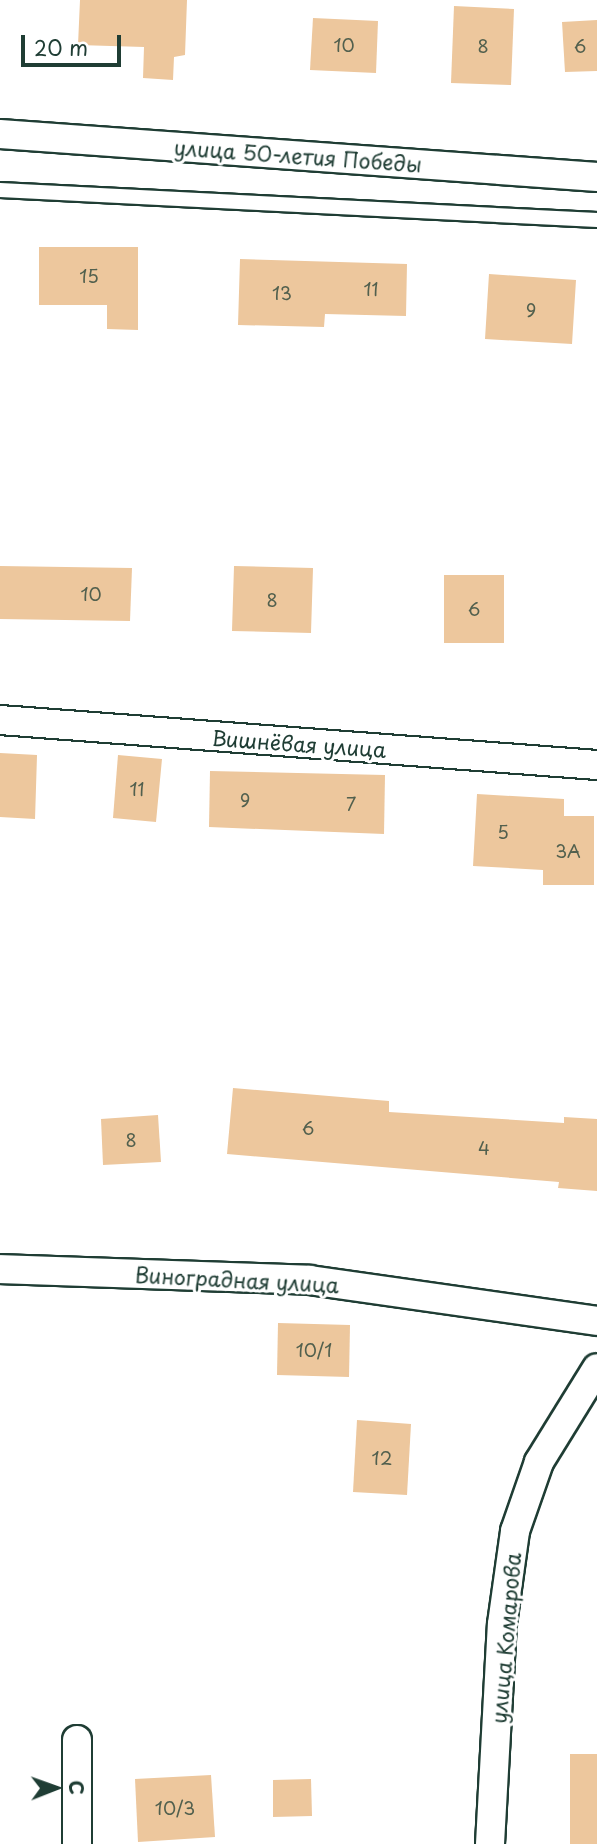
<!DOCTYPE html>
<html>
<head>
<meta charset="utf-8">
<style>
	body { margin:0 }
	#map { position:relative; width:597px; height:1844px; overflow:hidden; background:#fff; font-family:"Playpen Sans",sans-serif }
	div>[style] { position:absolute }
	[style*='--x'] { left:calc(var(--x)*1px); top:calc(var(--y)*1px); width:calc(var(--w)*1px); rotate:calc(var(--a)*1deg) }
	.building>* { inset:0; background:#edc79d }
	.roads { filter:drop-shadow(2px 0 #1f3d34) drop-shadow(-2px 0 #1f3d34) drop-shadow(0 2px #1f3d34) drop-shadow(0 -2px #1f3d34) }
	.service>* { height:14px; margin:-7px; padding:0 7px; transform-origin:7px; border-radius:7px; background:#fff }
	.minor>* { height:28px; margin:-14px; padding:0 14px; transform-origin:14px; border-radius:14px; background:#fff }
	span { translate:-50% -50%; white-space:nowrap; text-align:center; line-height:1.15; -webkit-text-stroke:6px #fff; paint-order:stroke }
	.number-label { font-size:18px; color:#52604e }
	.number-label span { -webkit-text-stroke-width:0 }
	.street-label { font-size:21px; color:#1f3d34 }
	.north { position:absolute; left:21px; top:1753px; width:70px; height:70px; -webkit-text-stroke:5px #fff; paint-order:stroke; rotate:89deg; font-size:19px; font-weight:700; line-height:28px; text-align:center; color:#1f3d34 }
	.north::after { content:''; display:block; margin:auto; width:24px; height:32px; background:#1f3d34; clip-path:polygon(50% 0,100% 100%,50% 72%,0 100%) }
	.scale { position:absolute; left:21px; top:35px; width:100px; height:32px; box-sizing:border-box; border:4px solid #1f3d34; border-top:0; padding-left:9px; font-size:21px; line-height:24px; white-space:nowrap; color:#1f3d34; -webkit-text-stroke:5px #fff; paint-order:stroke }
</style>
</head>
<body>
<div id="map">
	<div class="building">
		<div style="clip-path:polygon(80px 0,187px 0,185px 55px,174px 57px,173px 80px,143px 78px,144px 47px,78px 45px)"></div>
		<div style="clip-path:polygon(454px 6px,514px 9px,511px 85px,451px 83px)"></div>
		<div style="clip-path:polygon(313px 18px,378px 21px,376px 73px,310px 70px)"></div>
		<div style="clip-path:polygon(597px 20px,597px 71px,565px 72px,562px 22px)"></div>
		<div style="clip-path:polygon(39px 247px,138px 247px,138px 330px,107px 329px,107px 305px,39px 305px)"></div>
		<div style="clip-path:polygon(240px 259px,407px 264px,406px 316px,325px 314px,324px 327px,238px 325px)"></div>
		<div style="clip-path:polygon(489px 274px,576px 280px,572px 344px,485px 339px)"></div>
		<div style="clip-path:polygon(0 566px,132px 568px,130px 621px,0 619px)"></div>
		<div style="clip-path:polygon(234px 566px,313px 568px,311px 633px,232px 631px)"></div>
		<div style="clip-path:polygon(444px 575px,504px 575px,504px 643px,444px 643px)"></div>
		<div style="clip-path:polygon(0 753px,37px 755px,35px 819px,0 817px)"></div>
		<div style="clip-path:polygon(118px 755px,162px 759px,156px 822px,113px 818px)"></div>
		<div style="clip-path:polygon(210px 771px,385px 775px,384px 834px,209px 827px)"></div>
		<div style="clip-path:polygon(477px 794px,564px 799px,564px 816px,594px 816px,594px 885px,543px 885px,543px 870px,473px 866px)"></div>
		<div style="clip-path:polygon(233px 1088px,389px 1101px,389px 1112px,564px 1123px,564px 1117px,597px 1119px,597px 1191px,558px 1188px,559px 1182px,227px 1154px)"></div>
		<div style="clip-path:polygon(158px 1115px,161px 1162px,103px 1165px,101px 1119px)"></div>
		<div style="clip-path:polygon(278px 1323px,350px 1325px,349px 1377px,277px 1375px)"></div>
		<div style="clip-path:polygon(357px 1420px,411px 1424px,407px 1495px,353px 1492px)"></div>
		<div style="clip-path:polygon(570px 1754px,597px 1754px,597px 1844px,570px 1844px)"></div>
		<div style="clip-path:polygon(211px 1775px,215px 1837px,138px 1842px,135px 1779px)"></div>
		<div style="clip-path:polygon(311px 1779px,312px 1816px,273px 1817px,273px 1780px)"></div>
	</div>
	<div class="roads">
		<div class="service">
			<div style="--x:0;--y:190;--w:598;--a:2.88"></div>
		</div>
		<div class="minor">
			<div style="--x:0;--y:134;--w:599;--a:4.12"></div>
			<div style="--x:0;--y:720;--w:599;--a:4.31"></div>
			<div style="--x:0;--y:1269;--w:310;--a:2"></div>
			<div style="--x:310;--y:1280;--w:290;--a:8.1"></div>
			<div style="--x:77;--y:1740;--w:104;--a:90"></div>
			<div style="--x:490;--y:1844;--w:220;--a:-86.9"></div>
			<div style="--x:502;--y:1624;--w:94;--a:-82"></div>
			<div style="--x:515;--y:1531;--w:73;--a:-70.8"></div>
			<div style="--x:539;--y:1462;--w:110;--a:-58.3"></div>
		</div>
	</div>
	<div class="number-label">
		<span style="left:344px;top:45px">10</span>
		<span style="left:483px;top:46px">8</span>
		<span style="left:580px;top:46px">6</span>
		<span style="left:89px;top:276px">15</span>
		<span style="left:371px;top:289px">11</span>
		<span style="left:282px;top:293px">13</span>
		<span style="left:531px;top:310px">9</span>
		<span style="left:91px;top:594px">10</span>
		<span style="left:272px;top:600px">8</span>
		<span style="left:474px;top:609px">6</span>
		<span style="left:137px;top:789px">11</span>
		<span style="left:245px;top:800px">9</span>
		<span style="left:351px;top:804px">7</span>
		<span style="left:503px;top:832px">5</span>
		<span style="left:568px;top:851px">3А</span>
		<span style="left:308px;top:1128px">6</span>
		<span style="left:131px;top:1140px">8</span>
		<span style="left:484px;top:1148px">4</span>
		<span style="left:314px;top:1350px">10/1</span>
		<span style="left:382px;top:1458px">12</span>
		<span style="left:175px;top:1808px">10/3</span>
	</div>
	<div class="street-label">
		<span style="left:298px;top:155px;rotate:4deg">улица 50-летия Победы</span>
		<span style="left:299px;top:743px;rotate:4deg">Вишнёвая улица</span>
		<span style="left:237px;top:1279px;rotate:3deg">Виноградная улица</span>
		<span style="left:505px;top:1638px;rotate:-85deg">улица Комарова</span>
	</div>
	<div class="north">С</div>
	<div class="scale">20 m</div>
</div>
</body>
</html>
